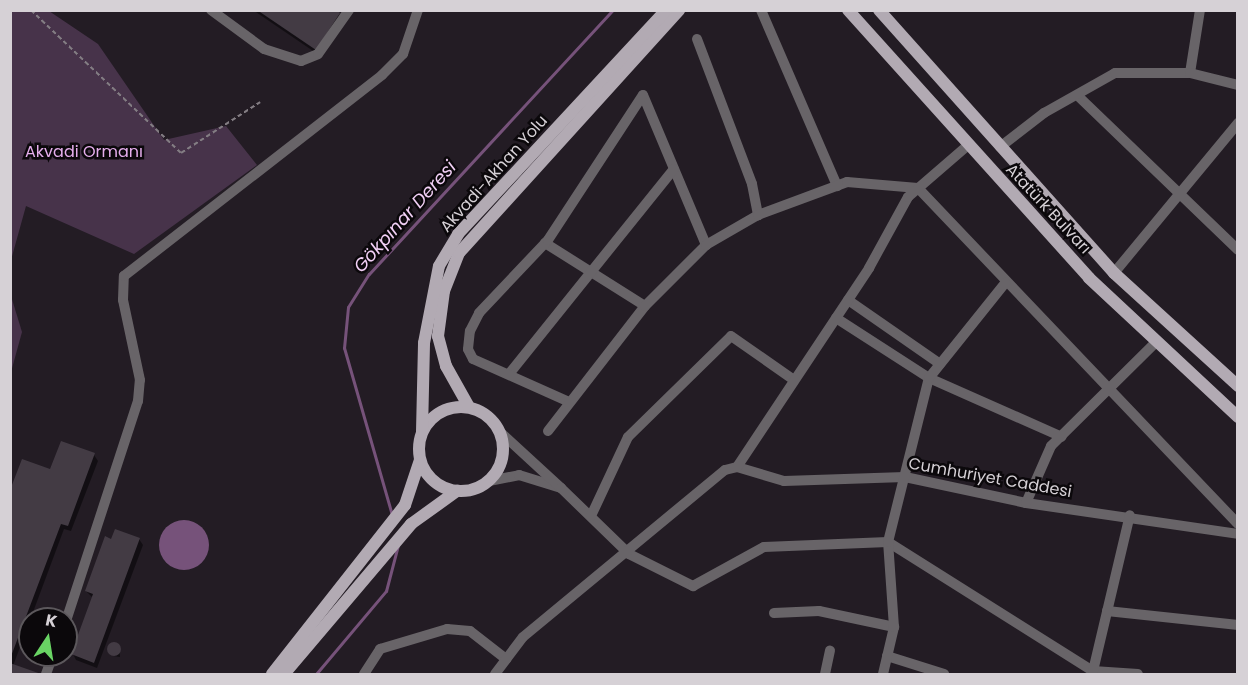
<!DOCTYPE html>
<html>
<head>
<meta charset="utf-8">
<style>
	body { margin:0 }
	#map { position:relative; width:1248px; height:685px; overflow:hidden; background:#231c24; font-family:Poppins,sans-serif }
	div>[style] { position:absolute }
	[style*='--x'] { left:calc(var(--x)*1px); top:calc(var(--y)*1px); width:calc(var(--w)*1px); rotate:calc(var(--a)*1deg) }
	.green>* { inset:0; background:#47334a }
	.water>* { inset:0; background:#76527a }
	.round { border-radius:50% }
	.shadow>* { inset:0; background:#0007 }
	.stream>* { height:3px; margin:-1.5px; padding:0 1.5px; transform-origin:1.5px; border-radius:1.5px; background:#76527a }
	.building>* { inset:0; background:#433b44 }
	.path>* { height:1.5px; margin-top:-0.75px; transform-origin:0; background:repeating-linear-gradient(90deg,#837d83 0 4.5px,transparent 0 7.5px) }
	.minor>* { height:10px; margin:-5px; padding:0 5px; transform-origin:5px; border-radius:5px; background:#686468 }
	.major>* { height:12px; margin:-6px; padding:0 6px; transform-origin:6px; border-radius:6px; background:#b2aab3 }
	.major>.ring { margin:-6px; padding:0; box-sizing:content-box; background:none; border:12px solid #b2aab3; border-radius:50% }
	span { translate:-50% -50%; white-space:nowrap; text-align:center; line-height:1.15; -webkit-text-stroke:5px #0b080b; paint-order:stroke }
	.park-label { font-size:16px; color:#e6aeed }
	.street-label { font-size:16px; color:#d6d1d6 }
	.water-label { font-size:18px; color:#f3d1f7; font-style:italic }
	.frame { position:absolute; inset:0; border:12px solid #d6d1d6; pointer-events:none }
	.north { position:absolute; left:18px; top:607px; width:60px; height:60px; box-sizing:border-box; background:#0b080b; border:2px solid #5c585c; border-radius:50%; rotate:12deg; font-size:16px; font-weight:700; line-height:24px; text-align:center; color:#d6d1d6 }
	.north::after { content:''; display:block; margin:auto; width:21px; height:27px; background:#69d464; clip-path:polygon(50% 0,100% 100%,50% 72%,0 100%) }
</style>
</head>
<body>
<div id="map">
	<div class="green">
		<div style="clip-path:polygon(11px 10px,49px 11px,98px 44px,164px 140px,226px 126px,257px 165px,134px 254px,26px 206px,11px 260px)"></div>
		<div style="clip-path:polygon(11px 296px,22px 332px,11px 372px,10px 296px)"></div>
	</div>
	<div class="water">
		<div class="round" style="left:159px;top:520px;width:50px;height:50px"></div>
	</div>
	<div class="shadow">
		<div style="clip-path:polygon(253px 10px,334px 10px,343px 20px,319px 55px)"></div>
		<div style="clip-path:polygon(94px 455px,98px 461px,71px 531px,64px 529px,13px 666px,37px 674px,10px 674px,10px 494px)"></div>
		<div style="clip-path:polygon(139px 539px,143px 545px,97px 668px,76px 660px,73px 654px,93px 598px,86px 591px,112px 541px)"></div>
		<div style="clip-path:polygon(111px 645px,119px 646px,120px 657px,113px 656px)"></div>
	</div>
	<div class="stream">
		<div style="--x:392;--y:515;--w:174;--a:-106"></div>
		<div style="--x:344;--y:348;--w:41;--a:-84.4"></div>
		<div style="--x:348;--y:307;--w:39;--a:-58"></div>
		<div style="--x:369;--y:274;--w:359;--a:-47.3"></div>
		<div style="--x:316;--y:674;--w:109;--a:-49.9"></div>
		<div style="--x:386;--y:591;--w:48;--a:-75.4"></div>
	</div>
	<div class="building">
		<div style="clip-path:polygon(257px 10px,337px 10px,340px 13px,316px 50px)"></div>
		<div style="clip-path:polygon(61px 441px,95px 453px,68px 526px,61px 524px,10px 659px,10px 490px,22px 459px,50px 469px)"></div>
		<div style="clip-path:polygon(115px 529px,140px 538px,94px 663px,71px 654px,93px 594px,85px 591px,105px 536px,111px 539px)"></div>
		<div class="round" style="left:107px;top:642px;width:14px;height:14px"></div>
		<div style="clip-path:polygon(10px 663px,41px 674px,10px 674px)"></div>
	</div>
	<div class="path">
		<div style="--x:31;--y:10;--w:207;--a:43.6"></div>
		<div style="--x:181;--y:153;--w:94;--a:-32.8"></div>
	</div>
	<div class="minor">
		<div style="--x:211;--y:10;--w:66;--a:36.3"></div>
		<div style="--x:264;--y:49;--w:39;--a:18"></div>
		<div style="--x:301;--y:61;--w:18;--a:-22"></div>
		<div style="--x:318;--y:54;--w:54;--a:-54.8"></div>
		<div style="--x:761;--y:10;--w:192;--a:66.6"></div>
		<div style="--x:697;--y:39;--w:155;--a:69.2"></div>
		<div style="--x:752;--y:184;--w:32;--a:79"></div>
		<div style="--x:1190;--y:73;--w:64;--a:-81"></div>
		<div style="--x:643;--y:95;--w:163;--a:67.2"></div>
		<div style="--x:1078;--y:96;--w:222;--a:43.9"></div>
		<div style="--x:1000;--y:147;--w:56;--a:-37.7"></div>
		<div style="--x:1044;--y:113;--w:81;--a:-29.4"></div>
		<div style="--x:1115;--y:73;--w:75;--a:0"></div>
		<div style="--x:1190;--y:73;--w:49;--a:14"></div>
		<div style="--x:545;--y:243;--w:118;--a:32.2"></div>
		<div style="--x:1114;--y:273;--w:195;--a:-50.4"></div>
		<div style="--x:848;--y:300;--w:112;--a:34.8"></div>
		<div style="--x:836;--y:318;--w:111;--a:32.8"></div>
		<div style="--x:929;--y:378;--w:145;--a:23.9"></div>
		<div style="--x:509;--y:374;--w:263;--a:-51.2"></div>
		<div style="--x:567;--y:401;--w:103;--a:-155.9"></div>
		<div style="--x:473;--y:359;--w:11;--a:-117"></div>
		<div style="--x:468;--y:349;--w:18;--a:-84"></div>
		<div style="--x:470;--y:331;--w:20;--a:-63"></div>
		<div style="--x:479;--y:313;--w:100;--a:-46.6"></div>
		<div style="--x:548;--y:240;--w:173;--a:-56.8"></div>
		<div style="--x:548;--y:431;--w:158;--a:-52.2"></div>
		<div style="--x:645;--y:306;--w:86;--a:-45"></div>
		<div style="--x:706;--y:245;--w:60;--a:-30"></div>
		<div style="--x:758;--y:215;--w:95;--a:-20.3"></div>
		<div style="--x:847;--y:182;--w:71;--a:4.8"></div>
		<div style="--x:918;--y:188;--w:464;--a:46.4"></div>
		<div style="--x:737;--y:467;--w:49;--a:16.6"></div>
		<div style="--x:784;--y:481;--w:121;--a:-1.9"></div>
		<div style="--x:905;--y:477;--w:124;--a:12.1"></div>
		<div style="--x:1026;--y:503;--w:214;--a:8.3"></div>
		<div style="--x:489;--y:481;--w:31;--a:-11"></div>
		<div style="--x:519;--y:475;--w:44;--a:17.2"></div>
		<div style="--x:561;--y:488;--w:83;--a:-137.4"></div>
		<div style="--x:561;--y:488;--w:95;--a:44.1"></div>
		<div style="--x:629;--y:554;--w:72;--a:26.6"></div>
		<div style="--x:693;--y:586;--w:81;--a:-28.8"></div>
		<div style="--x:764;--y:547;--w:124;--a:-2.3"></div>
		<div style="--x:888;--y:542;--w:242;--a:32.2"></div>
		<div style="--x:1093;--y:671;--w:45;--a:3.8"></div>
		<div style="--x:1026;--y:503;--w:62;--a:-66.3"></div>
		<div style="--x:1051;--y:446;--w:148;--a:-44.7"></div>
		<div style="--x:591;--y:516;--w:87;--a:-64.9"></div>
		<div style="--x:628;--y:437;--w:144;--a:-44.4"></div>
		<div style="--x:731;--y:336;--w:77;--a:34.9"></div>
		<div style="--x:1107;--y:611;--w:132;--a:6.1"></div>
		<div style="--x:774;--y:613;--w:45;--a:-2.5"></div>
		<div style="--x:819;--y:611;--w:77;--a:12"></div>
		<div style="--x:66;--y:621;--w:231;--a:-71.9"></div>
		<div style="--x:138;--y:401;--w:21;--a:-85"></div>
		<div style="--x:140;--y:380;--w:82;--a:-102"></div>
		<div style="--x:123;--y:300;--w:24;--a:-88"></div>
		<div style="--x:124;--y:276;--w:327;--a:-37.9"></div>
		<div style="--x:382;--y:75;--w:30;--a:-45"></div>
		<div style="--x:403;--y:54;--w:46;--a:-71.2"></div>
		<div style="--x:887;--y:656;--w:60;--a:17.5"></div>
		<div style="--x:1093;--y:671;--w:160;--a:-76.7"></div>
		<div style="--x:46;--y:674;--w:20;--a:-70"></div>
		<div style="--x:364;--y:674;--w:30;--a:-57"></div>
		<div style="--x:380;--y:649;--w:70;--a:-16.6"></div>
		<div style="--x:447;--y:629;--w:23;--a:5"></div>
		<div style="--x:470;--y:631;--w:46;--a:37.9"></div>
		<div style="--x:495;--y:674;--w:46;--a:-52.9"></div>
		<div style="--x:523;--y:637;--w:262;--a:-39.6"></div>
		<div style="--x:725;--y:470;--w:12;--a:-14"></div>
		<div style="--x:737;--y:467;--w:239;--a:-56.4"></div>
		<div style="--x:869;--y:268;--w:81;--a:-61.2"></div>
		<div style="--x:908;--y:197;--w:78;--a:-40.8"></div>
		<div style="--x:825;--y:674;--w:24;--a:-78"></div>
		<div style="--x:883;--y:674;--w:48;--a:-76.8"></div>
		<div style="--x:894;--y:627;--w:85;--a:-94"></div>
		<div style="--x:888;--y:542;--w:169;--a:-76"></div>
		<div style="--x:929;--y:378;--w:122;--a:-51.3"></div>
	</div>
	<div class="major">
		<div style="--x:848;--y:10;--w:360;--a:48"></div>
		<div style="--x:1089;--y:278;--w:204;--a:43"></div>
		<div style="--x:879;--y:10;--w:353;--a:48.2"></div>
		<div style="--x:1114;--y:273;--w:168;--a:42.3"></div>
		<div class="ring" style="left:419px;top:407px;width:72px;height:72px"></div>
		<div style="--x:469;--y:407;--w:47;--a:-119.3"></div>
		<div style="--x:446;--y:366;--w:31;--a:-105"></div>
		<div style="--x:438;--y:336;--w:45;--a:-82.4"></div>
		<div style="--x:444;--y:291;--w:41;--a:-68.5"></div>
		<div style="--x:459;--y:253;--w:328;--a:-47.8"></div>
		<div style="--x:422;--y:432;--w:89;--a:-88.7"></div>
		<div style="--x:424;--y:343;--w:78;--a:-79"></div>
		<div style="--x:439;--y:266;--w:37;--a:-59"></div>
		<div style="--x:458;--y:234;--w:306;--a:-47.1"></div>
		<div style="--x:272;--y:674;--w:215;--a:-51.8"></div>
		<div style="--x:405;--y:505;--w:47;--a:-71.6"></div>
		<div style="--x:284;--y:674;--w:197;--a:-49.7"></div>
		<div style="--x:411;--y:524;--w:57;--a:-35.7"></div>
	</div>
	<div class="park-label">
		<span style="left:84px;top:152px">Akvadi Ormanı</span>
	</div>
	<div class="street-label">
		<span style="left:494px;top:174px;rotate:-48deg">Akvadi-Akhan Yolu</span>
		<span style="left:1048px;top:209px;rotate:47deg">Atatürk Bulvarı</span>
		<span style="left:990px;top:478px;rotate:10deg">Cumhuriyet Caddesi</span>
	</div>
	<div class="water-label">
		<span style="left:405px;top:217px;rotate:-48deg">Gökpınar Deresi</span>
	</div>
	<div class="frame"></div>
	<div class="north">K</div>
</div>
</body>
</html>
